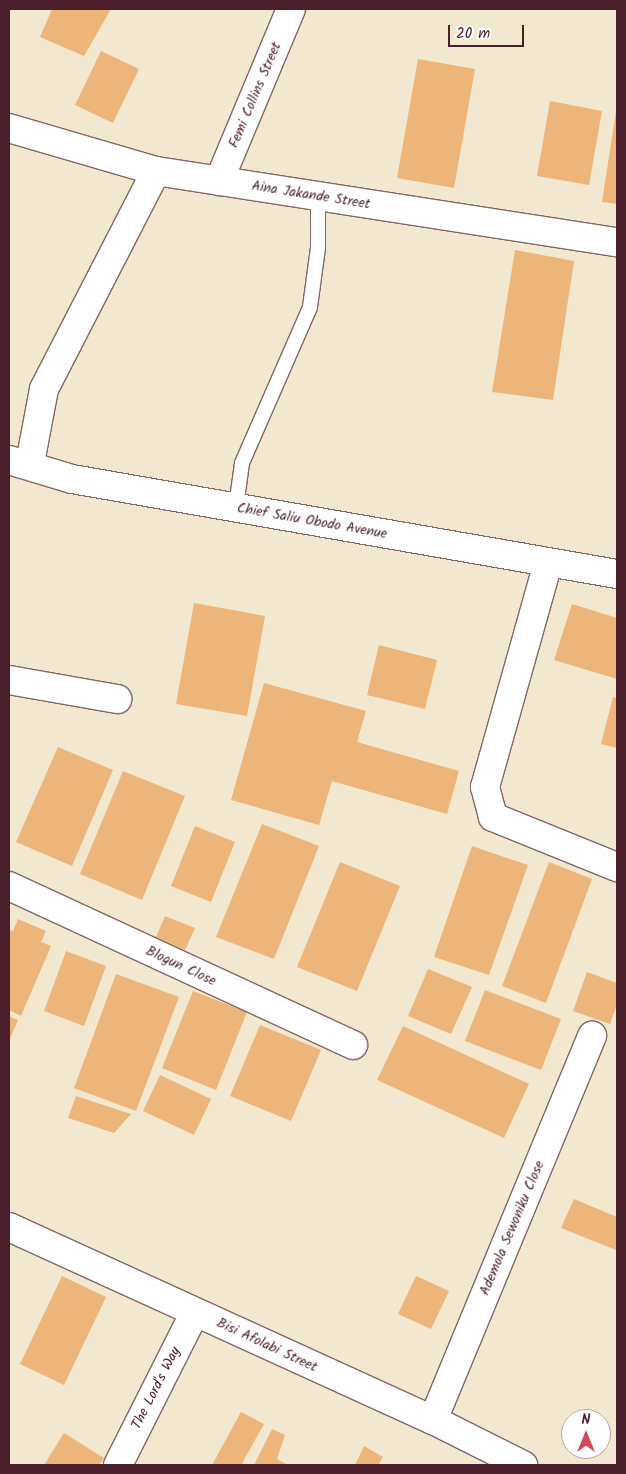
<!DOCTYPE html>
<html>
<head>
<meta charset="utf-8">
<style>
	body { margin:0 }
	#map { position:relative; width:626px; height:1474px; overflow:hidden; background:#f2e8d0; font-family:Kalam,sans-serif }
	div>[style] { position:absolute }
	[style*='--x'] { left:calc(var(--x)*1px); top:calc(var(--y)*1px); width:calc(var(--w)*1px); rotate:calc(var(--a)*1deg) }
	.building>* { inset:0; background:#edb579 }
	.roads { filter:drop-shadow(1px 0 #856565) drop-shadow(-1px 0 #856565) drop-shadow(0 1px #856565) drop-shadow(0 -1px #856565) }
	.lane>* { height:14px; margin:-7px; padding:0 7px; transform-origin:7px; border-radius:7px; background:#fff }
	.street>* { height:28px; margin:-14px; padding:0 14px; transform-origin:14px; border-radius:14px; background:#fff }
	.secondary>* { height:28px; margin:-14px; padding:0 14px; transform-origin:14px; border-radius:14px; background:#fff }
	span { translate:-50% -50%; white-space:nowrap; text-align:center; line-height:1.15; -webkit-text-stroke:5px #fff; paint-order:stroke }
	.street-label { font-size:14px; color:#4a1f2b }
	.frame { position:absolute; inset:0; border:10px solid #4a1f2b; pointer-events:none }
	.north { position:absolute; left:561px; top:1409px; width:50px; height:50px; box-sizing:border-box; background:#fff; border:1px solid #b7a5aa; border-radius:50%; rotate:0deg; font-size:14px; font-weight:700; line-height:20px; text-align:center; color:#4a1f2b }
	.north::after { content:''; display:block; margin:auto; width:18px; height:22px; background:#d1495b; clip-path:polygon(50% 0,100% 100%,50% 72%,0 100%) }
	.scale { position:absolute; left:448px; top:25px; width:76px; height:22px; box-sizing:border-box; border:2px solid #4a1f2b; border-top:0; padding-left:6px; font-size:15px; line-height:18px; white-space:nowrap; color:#4a1f2b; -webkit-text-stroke:4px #fff; paint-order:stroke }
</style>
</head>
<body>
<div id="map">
	<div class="building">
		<div style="clip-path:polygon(52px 9px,111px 9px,84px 56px,40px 37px)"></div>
		<div style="clip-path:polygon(101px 51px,139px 69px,113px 123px,75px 105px)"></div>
		<div style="clip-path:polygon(418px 59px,475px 69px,454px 188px,397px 178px)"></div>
		<div style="clip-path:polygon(550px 101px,602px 111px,589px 185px,537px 176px)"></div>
		<div style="clip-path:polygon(616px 111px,617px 111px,617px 204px,602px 202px)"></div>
		<div style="clip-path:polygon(515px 250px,574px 261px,553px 400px,492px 392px)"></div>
		<div style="clip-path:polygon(194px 603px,265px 616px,247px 716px,176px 704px)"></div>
		<div style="clip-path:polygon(572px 604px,617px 618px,617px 679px,554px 660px)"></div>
		<div style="clip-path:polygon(379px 645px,437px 660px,425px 709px,367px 695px)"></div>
		<div style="clip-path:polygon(264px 683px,366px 711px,357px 742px,459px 771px,447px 814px,332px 781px,319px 825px,231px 800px)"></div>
		<div style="clip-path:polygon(613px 697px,617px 698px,617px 748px,601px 744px)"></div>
		<div style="clip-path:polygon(58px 747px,113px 770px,72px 866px,16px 842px)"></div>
		<div style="clip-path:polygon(123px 771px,185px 796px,142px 900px,80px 874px)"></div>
		<div style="clip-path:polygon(262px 824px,319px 846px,274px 959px,216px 937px)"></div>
		<div style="clip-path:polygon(195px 826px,235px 842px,211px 902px,171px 886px)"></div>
		<div style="clip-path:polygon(472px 846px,528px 865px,489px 975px,434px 957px)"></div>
		<div style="clip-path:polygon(340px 862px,400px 886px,357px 991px,297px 967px)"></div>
		<div style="clip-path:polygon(549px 862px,592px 879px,546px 1003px,502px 986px)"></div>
		<div style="clip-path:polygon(165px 916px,195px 928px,185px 950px,156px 937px)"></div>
		<div style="clip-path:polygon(18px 919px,46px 931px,41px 942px,51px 946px,21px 1016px,9px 1010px,9px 930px,13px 931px)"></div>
		<div style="clip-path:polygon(66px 951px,106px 966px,84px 1026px,44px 1011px)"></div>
		<div style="clip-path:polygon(428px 969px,472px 987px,451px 1034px,408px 1016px)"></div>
		<div style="clip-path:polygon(587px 972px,617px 983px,617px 1004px,610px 1024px,573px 1011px)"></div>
		<div style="clip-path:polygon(116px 974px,179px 997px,136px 1111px,74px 1088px)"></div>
		<div style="clip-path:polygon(485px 990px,561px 1019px,541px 1070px,465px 1041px)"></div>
		<div style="clip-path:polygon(193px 991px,247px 1012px,216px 1090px,162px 1068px)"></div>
		<div style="clip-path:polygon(9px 1016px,18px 1020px,9px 1041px)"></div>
		<div style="clip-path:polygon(260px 1025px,321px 1050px,291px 1121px,230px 1096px)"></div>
		<div style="clip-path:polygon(403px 1026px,529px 1084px,504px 1138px,377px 1080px)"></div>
		<div style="clip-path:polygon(160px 1075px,211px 1099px,194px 1135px,143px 1111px)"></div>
		<div style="clip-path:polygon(76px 1096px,131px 1114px,114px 1133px,68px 1118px)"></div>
		<div style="clip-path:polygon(574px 1199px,617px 1217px,616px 1250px,561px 1228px)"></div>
		<div style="clip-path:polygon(62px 1276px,106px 1297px,64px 1385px,20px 1364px)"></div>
		<div style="clip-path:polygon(416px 1276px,449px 1291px,431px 1329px,398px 1314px)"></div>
		<div style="clip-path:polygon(241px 1412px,264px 1424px,241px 1465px,212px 1465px)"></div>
		<div style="clip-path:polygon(272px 1429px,285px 1435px,277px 1459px,288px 1465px,254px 1465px)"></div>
		<div style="clip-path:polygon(64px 1433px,104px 1458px,99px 1465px,44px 1465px)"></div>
		<div style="clip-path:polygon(364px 1446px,383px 1457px,378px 1465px,355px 1465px)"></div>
	</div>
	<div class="roads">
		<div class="lane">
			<div style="--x:236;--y:507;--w:44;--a:-82.2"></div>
			<div style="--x:242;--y:463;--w:170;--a:-66.4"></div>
			<div style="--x:310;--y:307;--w:60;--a:-82.3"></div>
			<div style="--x:318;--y:248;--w:52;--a:-90"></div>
		</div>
		<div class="street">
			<div style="--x:9;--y:128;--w:153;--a:16.3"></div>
			<div style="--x:156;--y:171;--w:466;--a:8.8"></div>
			<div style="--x:219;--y:181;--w:186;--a:-67.3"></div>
			<div style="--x:30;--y:463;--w:75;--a:-79.3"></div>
			<div style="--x:44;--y:389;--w:245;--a:-62.8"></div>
			<div style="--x:548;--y:563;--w:233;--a:105.7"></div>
			<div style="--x:485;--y:787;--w:31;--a:75"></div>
			<div style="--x:493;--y:817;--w:134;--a:22"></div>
			<div style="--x:9;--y:680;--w:110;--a:10"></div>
			<div style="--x:9;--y:886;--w:379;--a:24.8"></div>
			<div style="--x:9;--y:1227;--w:466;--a:24.5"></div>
			<div style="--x:433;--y:1420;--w:101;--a:26.6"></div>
			<div style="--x:433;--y:1420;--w:416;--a:-67.5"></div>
			<div style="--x:118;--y:1465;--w:171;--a:-63.3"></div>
		</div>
		<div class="secondary">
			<div style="--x:9;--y:460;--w:66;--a:16.8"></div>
			<div style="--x:72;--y:479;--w:553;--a:9.89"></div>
		</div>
	</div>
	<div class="street-label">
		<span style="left:255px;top:95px;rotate:-67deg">Femi Collins Street</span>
		<span style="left:311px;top:195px;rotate:9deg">Aina Jakande Street</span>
		<span style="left:312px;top:521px;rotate:10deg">Chief Saliu Obodo Avenue</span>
		<span style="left:181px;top:966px;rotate:25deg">Blogun Close</span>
		<span style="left:512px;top:1228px;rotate:-67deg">Ademola Sewoniku Close</span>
		<span style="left:267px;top:1345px;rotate:25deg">Bisi Afolabi Street</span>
		<span style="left:156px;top:1388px;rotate:-63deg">The Lord's Way</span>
	</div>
	<div class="frame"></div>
	<div class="north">N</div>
	<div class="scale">20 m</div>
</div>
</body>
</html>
